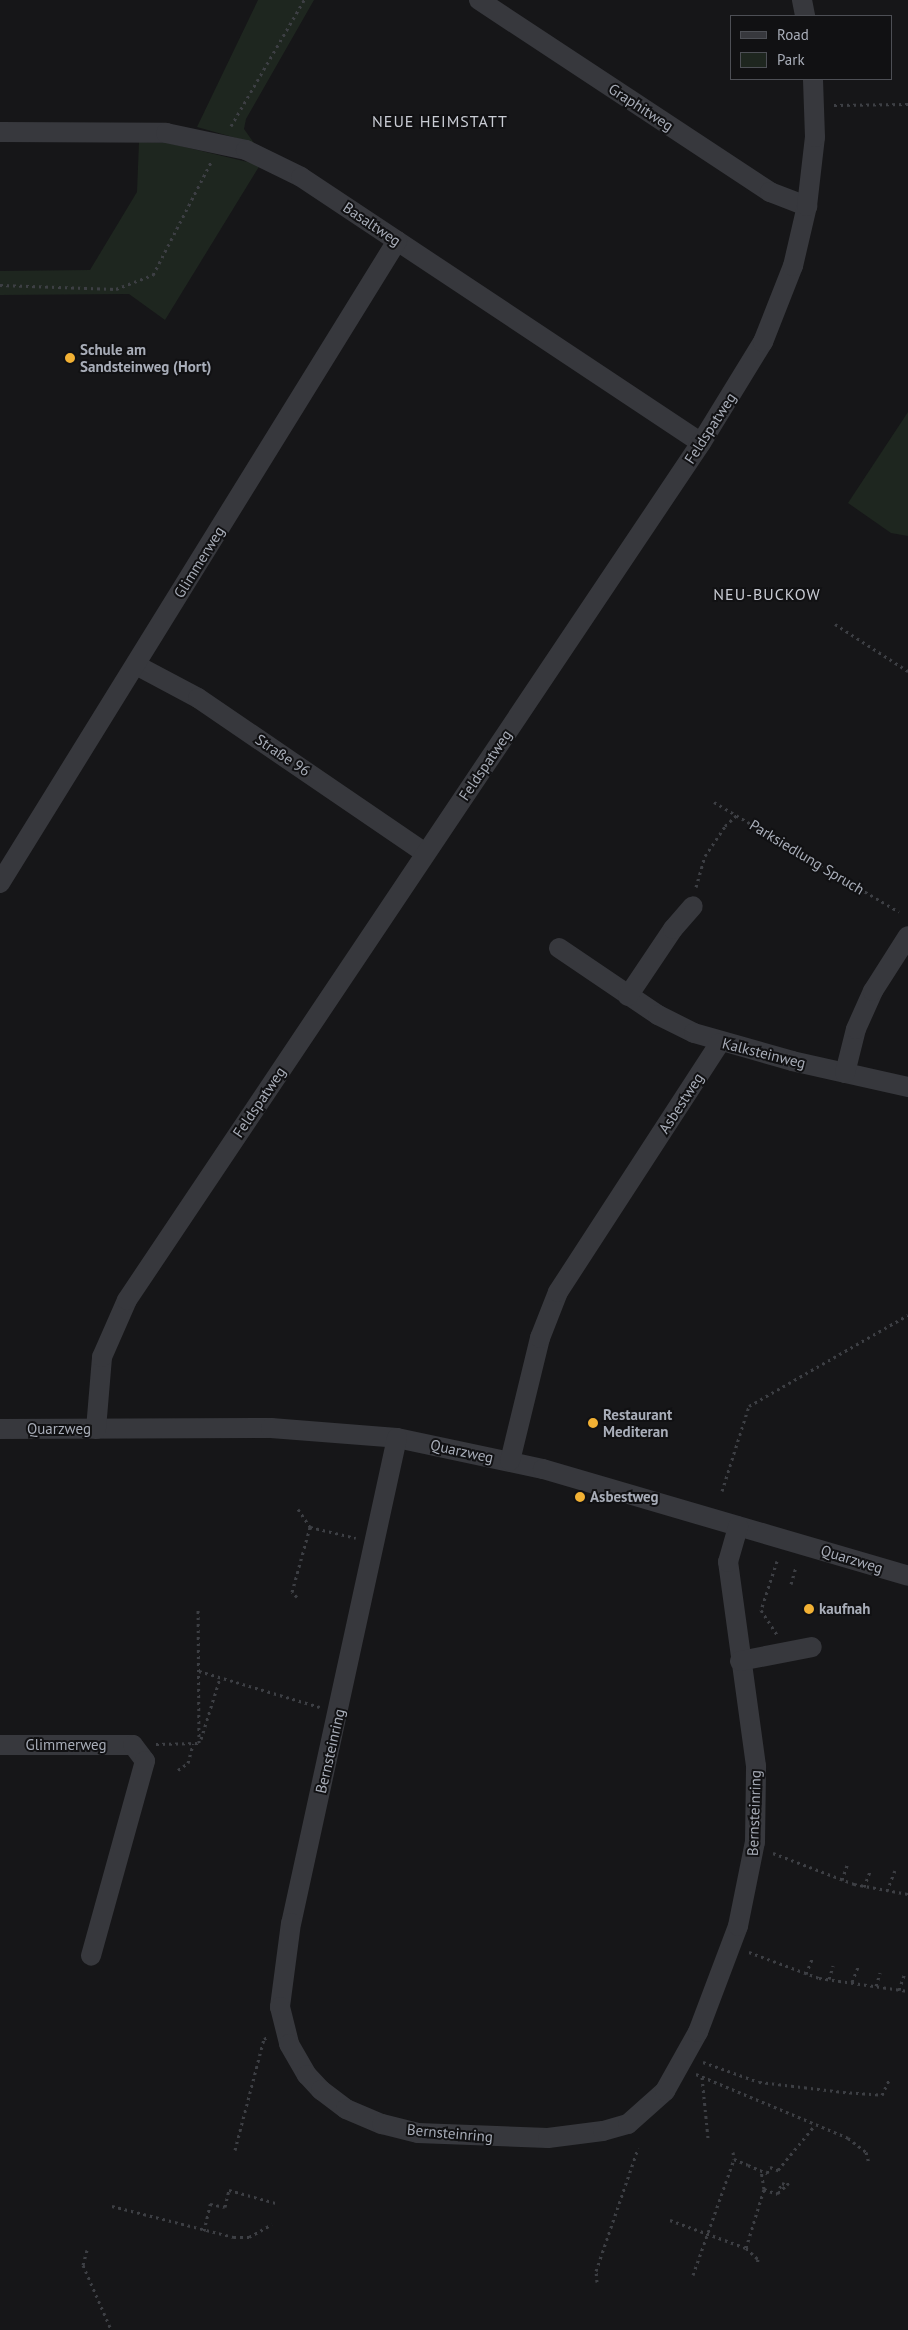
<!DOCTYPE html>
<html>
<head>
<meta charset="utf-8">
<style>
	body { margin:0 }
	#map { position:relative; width:908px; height:2330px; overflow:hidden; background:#161618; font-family:"PT Sans",sans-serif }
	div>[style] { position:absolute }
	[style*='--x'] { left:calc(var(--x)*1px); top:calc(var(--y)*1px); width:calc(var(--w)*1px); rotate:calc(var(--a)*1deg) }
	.green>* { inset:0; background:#1e261f }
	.path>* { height:3px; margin-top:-1.5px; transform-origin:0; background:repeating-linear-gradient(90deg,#3d3f44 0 2.5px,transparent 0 6.5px) }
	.minor>* { height:20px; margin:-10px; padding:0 10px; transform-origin:10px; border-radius:10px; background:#37383d }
	.dots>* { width:14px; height:14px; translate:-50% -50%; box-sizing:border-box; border:2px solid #111113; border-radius:50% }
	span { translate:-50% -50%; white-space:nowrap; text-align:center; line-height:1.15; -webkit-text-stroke:4px #111113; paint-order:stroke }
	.street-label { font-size:15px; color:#a8adb8 }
	.poi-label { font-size:15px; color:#a8adb8; font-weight:700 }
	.left { translate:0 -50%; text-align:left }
	.neighbourhood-label { font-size:16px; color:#c9ccd4; letter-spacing:1px }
	.legend { position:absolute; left:730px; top:15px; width:162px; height:65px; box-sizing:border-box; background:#111113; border:1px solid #4d4f55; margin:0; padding:6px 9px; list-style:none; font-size:15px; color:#a8adb8 }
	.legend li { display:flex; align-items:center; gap:10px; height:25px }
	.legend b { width:25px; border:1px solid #4d4f55 }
</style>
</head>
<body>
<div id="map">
	<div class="green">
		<div style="clip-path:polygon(258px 0,314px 0,246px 119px,244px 129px,254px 143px,197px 127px)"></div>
		<div style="clip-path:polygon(139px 142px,168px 143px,260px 165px,165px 320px,129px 294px,0 295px,0 271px,90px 270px,137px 192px)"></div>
		<div style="clip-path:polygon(908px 412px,908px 536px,891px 533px,848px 503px)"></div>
	</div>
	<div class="path">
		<div style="--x:834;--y:105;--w:74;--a:-0.8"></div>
		<div style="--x:231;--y:126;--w:146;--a:-59.9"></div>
		<div style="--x:0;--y:285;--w:116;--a:2"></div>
		<div style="--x:116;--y:289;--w:40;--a:-21"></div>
		<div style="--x:153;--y:275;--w:127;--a:-62.8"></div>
		<div style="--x:835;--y:624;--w:87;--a:32.8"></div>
		<div style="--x:714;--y:802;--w:215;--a:30.7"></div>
		<div style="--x:696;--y:887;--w:32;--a:-74"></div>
		<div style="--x:705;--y:856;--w:36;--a:-56"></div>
		<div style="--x:725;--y:826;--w:16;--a:-43"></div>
		<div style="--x:722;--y:1491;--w:89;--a:-72.4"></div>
		<div style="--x:749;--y:1406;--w:183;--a:-29.8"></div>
		<div style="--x:298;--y:1509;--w:22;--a:56"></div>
		<div style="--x:310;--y:1527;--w:47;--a:13.4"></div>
		<div style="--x:777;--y:1561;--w:52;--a:108.1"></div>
		<div style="--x:761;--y:1610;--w:30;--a:57"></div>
		<div style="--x:791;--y:1584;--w:19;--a:-74"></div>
		<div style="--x:297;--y:1597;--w:7;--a:-135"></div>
		<div style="--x:292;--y:1592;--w:67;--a:-74.5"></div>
		<div style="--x:199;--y:1671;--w:126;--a:16.6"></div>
		<div style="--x:201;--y:1739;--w:64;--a:-72.7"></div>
		<div style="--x:156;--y:1744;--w:43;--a:-1.3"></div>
		<div style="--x:199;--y:1743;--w:136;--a:-90.4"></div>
		<div style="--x:178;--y:1770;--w:12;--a:-35"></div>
		<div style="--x:188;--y:1763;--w:20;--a:-75"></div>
		<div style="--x:773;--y:1853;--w:87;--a:20.9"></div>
		<div style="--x:854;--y:1884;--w:55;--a:10.5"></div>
		<div style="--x:842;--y:1880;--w:18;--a:-71"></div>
		<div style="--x:864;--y:1887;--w:17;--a:-69"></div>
		<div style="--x:887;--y:1891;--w:22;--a:-69"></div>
		<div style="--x:749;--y:1952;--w:75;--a:20.4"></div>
		<div style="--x:819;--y:1978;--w:90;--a:8.3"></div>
		<div style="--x:806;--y:1974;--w:16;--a:-68"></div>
		<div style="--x:829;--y:1979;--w:14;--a:-73"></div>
		<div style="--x:852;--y:1982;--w:18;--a:-68"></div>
		<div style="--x:876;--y:1986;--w:14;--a:-73"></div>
		<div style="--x:899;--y:1990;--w:18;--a:-71"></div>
		<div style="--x:703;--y:2062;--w:59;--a:19.7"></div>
		<div style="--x:759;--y:2082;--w:85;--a:6.8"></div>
		<div style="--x:843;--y:2092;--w:39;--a:4"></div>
		<div style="--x:882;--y:2095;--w:19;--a:-65"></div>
		<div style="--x:696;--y:2074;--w:165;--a:22.8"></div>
		<div style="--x:848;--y:2138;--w:23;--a:38"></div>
		<div style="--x:866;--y:2152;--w:11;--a:75"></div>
		<div style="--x:702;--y:2077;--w:61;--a:84.4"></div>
		<div style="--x:235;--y:2150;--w:115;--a:-75.4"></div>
		<div style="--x:264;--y:2039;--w:4;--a:-27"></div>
		<div style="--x:733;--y:2152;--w:7;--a:82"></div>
		<div style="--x:734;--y:2159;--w:15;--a:23"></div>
		<div style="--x:748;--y:2165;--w:21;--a:23"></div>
		<div style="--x:767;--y:2173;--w:7;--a:-63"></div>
		<div style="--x:770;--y:2167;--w:9;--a:21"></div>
		<div style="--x:778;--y:2170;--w:58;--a:-50.6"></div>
		<div style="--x:764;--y:2189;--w:14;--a:21"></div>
		<div style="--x:778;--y:2193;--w:12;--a:-42"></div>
		<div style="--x:777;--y:2194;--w:12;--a:-66"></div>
		<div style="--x:782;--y:2183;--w:5;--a:22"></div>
		<div style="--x:787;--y:2185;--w:4;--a:-56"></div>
		<div style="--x:112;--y:2206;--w:126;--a:14.3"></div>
		<div style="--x:234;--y:2237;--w:15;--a:0"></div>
		<div style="--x:249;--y:2237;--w:26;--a:-29"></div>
		<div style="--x:670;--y:2220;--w:81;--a:20.2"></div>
		<div style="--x:746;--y:2248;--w:16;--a:43"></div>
		<div style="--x:758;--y:2259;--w:6;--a:99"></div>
		<div style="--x:204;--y:2231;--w:28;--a:-77"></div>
		<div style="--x:210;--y:2204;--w:15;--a:11"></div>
		<div style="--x:225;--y:2207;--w:17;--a:-77"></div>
		<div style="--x:229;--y:2190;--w:49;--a:15.5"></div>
		<div style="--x:746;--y:2248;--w:62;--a:-73"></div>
		<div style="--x:764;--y:2189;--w:18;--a:-99"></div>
		<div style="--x:87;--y:2250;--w:16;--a:105"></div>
		<div style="--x:83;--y:2265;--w:68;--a:66.5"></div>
		<div style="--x:693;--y:2275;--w:123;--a:-70.5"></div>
		<div style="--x:597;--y:2282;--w:11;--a:-95"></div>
		<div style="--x:596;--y:2271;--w:130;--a:-71.1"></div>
	</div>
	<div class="minor">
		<div style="--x:479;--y:0;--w:349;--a:33.4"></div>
		<div style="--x:770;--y:192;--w:40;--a:21"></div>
		<div style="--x:802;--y:0;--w:16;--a:79"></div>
		<div style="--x:0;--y:132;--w:166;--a:0.3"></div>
		<div style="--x:166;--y:133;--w:82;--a:12"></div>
		<div style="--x:246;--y:150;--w:61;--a:26.1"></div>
		<div style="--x:301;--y:177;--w:480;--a:33.6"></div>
		<div style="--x:136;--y:665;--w:70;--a:28"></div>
		<div style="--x:198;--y:698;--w:275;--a:34.3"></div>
		<div style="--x:0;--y:883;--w:755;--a:-58.27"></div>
		<div style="--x:559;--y:948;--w:120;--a:34.1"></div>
		<div style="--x:658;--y:1015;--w:40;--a:26.6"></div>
		<div style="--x:694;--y:1033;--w:102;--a:15.9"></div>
		<div style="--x:792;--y:1061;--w:119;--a:12.6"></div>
		<div style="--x:628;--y:996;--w:81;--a:-56.1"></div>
		<div style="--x:673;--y:929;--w:30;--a:-49"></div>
		<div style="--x:845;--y:1073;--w:45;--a:-76"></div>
		<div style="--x:856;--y:1029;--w:42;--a:-65.9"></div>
		<div style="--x:873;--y:991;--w:65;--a:-57.5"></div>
		<div style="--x:0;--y:1429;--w:271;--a:-0.2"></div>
		<div style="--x:271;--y:1428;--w:126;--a:4.5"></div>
		<div style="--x:397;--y:1438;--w:149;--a:12"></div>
		<div style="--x:543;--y:1469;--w:380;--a:16.3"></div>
		<div style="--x:96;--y:1429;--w:72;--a:-85.2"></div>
		<div style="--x:102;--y:1357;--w:62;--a:-66.3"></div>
		<div style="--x:127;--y:1300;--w:1031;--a:-56.19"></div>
		<div style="--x:701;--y:443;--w:119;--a:-58.5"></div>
		<div style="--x:763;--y:342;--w:82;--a:-68.5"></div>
		<div style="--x:793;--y:266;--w:62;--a:-76.9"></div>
		<div style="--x:807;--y:206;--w:69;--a:-83.4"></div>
		<div style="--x:815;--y:137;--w:58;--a:-92"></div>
		<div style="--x:397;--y:1438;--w:496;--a:102.3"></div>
		<div style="--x:291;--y:1923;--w:85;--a:97.5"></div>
		<div style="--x:280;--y:2007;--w:38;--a:76"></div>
		<div style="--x:289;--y:2044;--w:36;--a:60"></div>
		<div style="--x:307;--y:2075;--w:21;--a:47"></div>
		<div style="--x:321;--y:2090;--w:31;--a:37"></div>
		<div style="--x:346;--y:2109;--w:39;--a:23"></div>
		<div style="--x:382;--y:2124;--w:37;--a:14"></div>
		<div style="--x:418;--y:2133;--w:130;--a:2.2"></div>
		<div style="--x:548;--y:2138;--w:55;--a:-7.3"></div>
		<div style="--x:603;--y:2131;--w:26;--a:-16"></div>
		<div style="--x:628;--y:2124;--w:50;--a:-41.7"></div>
		<div style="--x:665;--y:2091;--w:68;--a:-60.8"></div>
		<div style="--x:698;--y:2032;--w:113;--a:-69.3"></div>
		<div style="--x:738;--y:1926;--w:86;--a:-78.6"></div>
		<div style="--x:755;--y:1842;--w:76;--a:-89.2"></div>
		<div style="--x:756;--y:1766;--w:206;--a:-97.8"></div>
		<div style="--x:728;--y:1562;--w:37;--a:-74"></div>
		<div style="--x:510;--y:1461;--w:127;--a:-76.3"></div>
		<div style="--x:540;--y:1338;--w:49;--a:-68.6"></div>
		<div style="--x:558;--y:1292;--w:297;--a:-57"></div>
		<div style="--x:740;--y:1661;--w:73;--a:-11"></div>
		<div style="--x:0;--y:1745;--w:133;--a:0"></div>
		<div style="--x:133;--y:1745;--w:20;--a:53"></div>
		<div style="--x:145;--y:1761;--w:202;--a:105.5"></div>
	</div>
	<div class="dots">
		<div style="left:70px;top:358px;background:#f2b134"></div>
		<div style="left:593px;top:1423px;background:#f2b134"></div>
		<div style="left:580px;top:1497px;background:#f2b134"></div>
		<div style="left:809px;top:1609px;background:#f2b134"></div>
	</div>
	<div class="street-label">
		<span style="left:641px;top:107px;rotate:33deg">Graphitweg</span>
		<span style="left:372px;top:224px;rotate:34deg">Basaltweg</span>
		<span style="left:710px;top:428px;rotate:-57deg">Feldspatweg</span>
		<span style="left:199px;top:562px;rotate:-58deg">Glimmerweg</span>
		<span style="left:283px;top:755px;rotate:34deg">Straße 96</span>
		<span style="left:485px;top:765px;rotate:-56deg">Feldspatweg</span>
		<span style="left:807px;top:857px;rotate:31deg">Parksiedlung Spruch</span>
		<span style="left:764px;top:1053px;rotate:14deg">Kalksteinweg</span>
		<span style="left:259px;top:1102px;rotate:-56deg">Feldspatweg</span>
		<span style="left:681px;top:1103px;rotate:-57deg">Asbestweg</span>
		<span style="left:59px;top:1429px">Quarzweg</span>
		<span style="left:462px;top:1451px;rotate:12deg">Quarzweg</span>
		<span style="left:852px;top:1559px;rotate:17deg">Quarzweg</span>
		<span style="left:66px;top:1745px">Glimmerweg</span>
		<span style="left:330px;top:1751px;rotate:-77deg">Bernsteinring</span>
		<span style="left:754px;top:1813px;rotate:-88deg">Bernsteinring</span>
		<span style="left:450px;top:2133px;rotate:5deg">Bernsteinring</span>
	</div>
	<div class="poi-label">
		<span class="left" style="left:80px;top:358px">Schule am<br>Sandsteinweg (Hort)</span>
		<span class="left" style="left:603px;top:1423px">Restaurant<br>Mediteran</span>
		<span class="left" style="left:590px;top:1497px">Asbestweg</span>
		<span class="left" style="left:819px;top:1609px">kaufnah</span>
	</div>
	<div class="neighbourhood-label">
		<span style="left:440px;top:121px">NEUE HEIMSTATT</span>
		<span style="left:767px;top:594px">NEU-BUCKOW</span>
	</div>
	<ul class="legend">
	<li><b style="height:6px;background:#37383d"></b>Road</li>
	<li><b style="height:14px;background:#1e261f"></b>Park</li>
	</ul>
</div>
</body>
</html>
